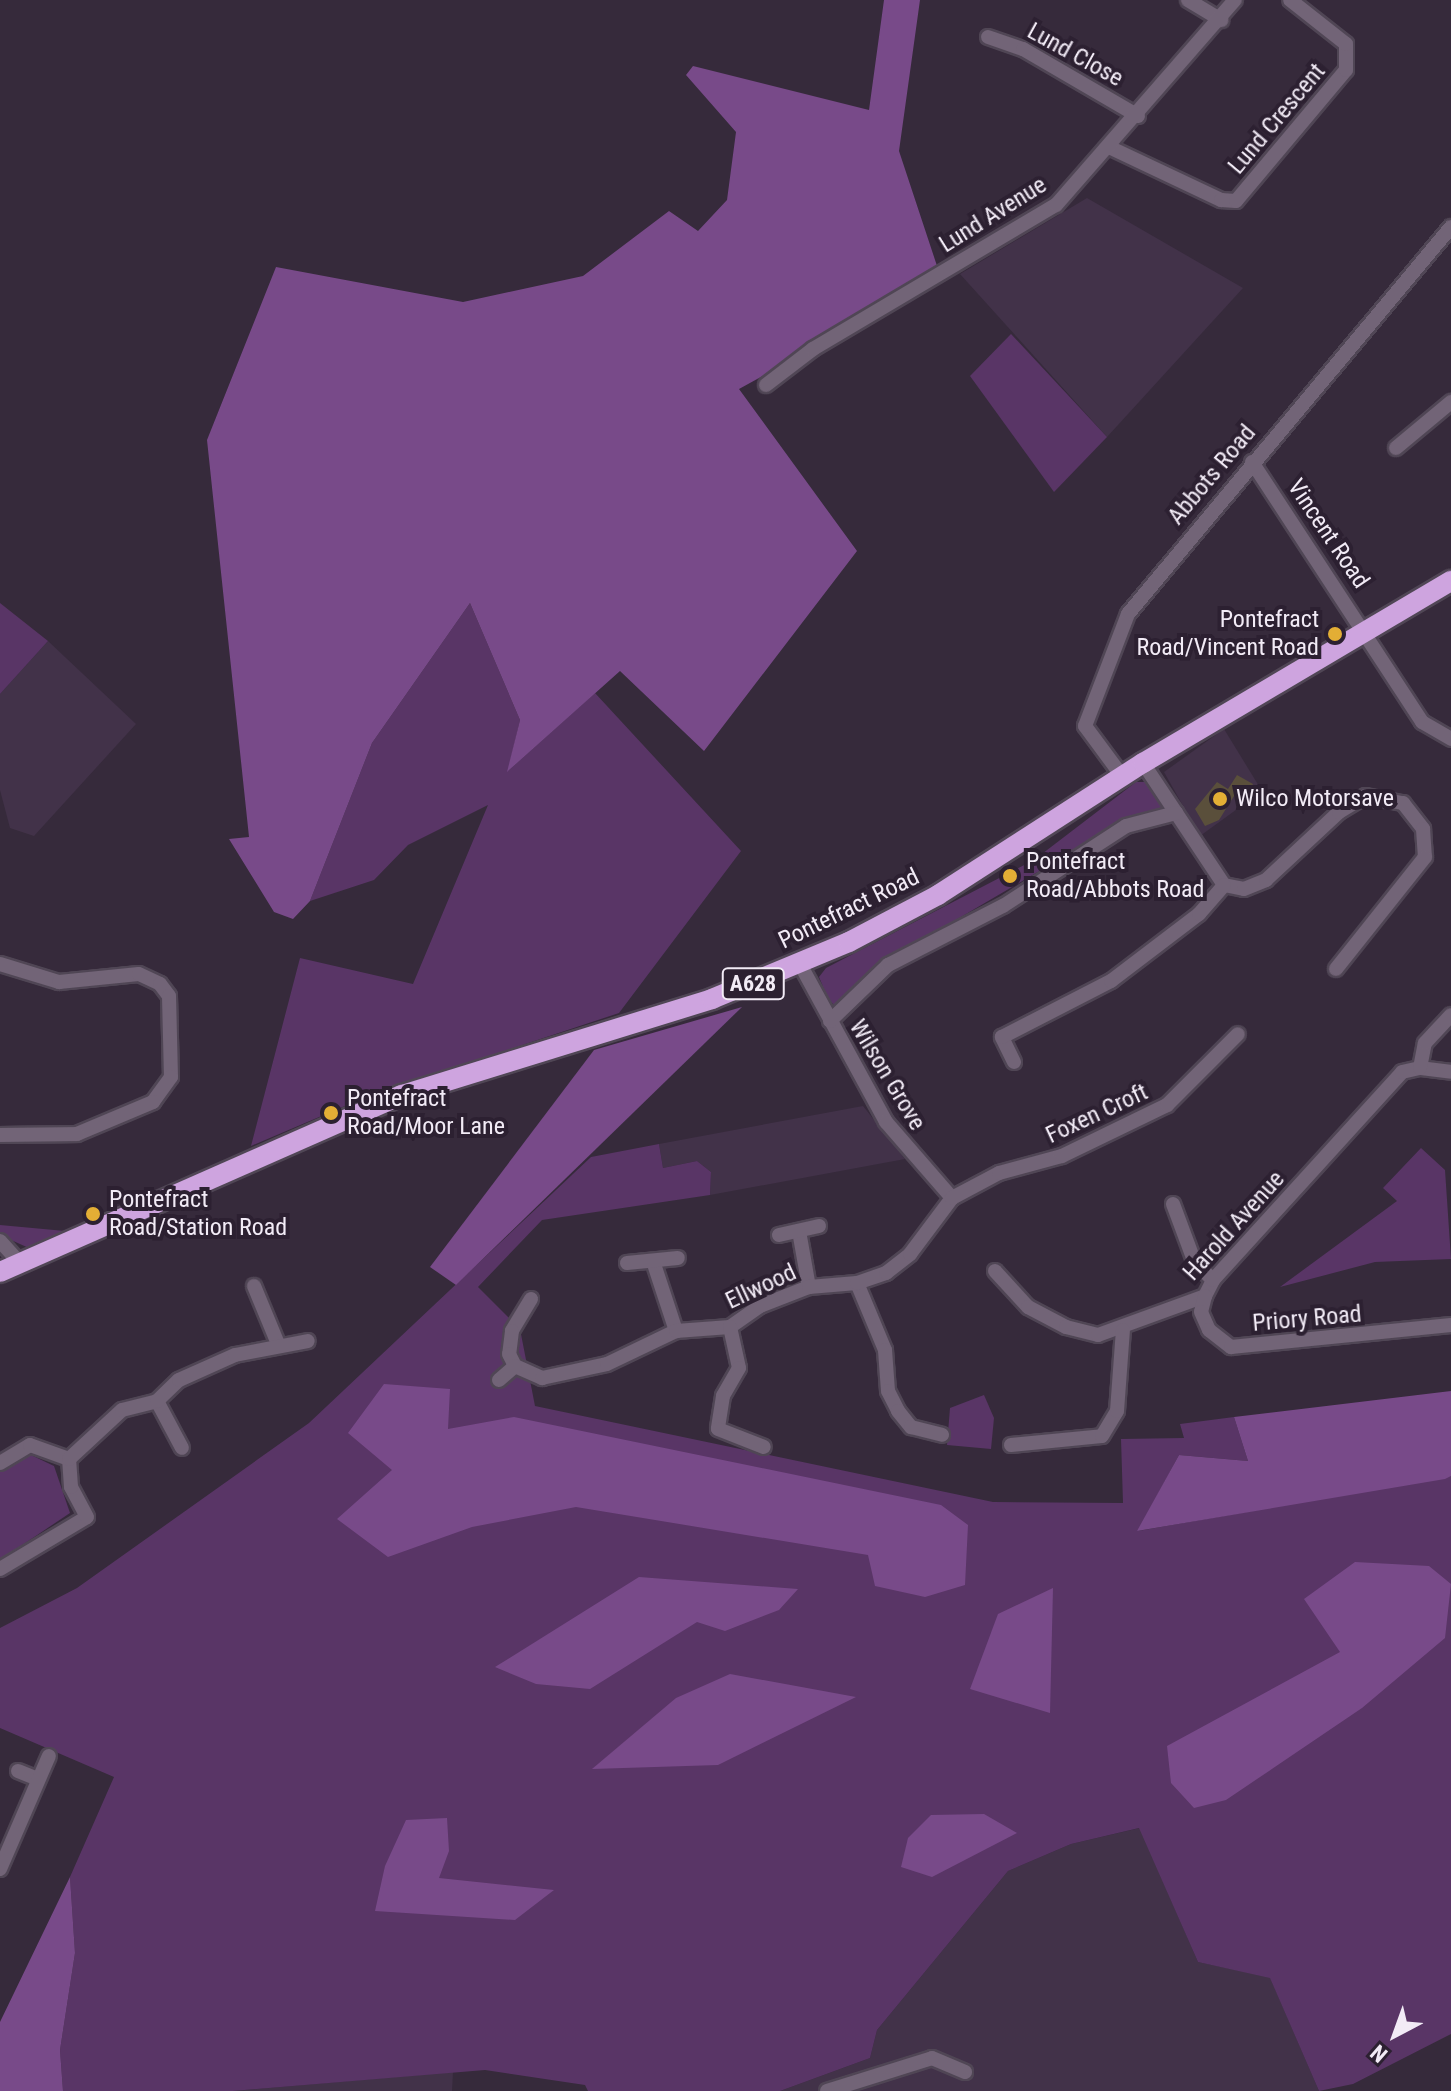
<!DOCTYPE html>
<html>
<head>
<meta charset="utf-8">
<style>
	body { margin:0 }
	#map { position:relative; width:1451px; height:2091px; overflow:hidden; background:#362a3b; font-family:"Roboto Condensed",sans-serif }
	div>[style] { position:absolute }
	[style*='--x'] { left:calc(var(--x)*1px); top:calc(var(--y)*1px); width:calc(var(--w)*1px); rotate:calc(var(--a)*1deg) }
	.built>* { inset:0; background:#423249 }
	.green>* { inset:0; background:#593566 }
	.forest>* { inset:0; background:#784a89 }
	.building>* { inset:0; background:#5a4f3b }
	.roads { filter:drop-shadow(2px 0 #504655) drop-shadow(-2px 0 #504655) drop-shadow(0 2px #504655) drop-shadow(0 -2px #504655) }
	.minor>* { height:14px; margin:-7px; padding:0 7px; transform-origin:7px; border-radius:7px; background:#726477 }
	.highway>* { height:20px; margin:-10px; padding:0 10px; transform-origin:10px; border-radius:10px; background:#cea4df }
	.dots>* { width:22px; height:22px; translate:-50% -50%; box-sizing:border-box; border:4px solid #2c2031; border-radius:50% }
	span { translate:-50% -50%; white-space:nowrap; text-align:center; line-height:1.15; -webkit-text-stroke:8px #2c2031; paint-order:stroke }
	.shield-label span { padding:2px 6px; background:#2c2031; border:2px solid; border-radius:6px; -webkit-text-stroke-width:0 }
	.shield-label { font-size:22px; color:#f2ebf6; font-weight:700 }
	.street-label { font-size:24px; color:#f2ebf6 }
	.poi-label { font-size:24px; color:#f2ebf6 }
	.right { translate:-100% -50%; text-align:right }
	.left { translate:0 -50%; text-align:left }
	.north { position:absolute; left:1355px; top:1995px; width:80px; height:80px; -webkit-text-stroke:6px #2c2031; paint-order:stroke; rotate:221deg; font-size:22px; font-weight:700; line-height:32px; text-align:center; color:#f2ebf6 }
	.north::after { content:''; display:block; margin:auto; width:28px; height:36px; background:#f2ebf6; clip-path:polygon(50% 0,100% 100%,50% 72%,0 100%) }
</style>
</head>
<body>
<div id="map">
	<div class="built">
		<div style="clip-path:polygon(1087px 198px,1243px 288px,1107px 437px,960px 274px)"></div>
		<div style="clip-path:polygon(48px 641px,136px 724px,34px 836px,10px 828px,0 790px,0 694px)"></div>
		<div style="clip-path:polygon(1224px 729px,1262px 791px,1200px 836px,1164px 772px)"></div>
		<div style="clip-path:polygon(863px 1106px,905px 1159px,710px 1195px,711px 1172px,697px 1161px,663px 1168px,659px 1144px)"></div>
		<div style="clip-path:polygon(1140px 1828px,1198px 1962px,1270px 1977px,1319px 2091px,780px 2091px,870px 2058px,877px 2030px,1008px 1871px,1071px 1844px)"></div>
		<div style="clip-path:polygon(453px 2072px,452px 2091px,233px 2091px)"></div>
	</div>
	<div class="green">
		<div style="clip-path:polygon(1011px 334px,1107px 437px,1054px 492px,970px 376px)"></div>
		<div style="clip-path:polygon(0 603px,48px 641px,0 694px)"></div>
		<div style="clip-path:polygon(470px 603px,520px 720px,508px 771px,595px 693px,741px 851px,619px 1013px,366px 1097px,251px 1146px,300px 958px,413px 984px,488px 805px,408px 845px,374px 880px,310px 901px,372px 743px)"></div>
		<div style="clip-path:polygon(1136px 782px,1146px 782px,1165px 809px,1162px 815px,1118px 825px,891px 958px,836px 1006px,829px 1001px,819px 977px,826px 968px,1034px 860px)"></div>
		<div style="clip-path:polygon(659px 1144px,663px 1168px,697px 1161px,711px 1172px,710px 1195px,542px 1220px,478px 1287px,520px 1329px,535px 1406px,993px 1502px,1123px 1503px,1121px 1439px,1184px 1438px,1180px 1424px,1234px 1417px,1248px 1461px,1179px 1455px,1138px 1531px,1451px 1476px,1451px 2034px,1353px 2084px,1319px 2091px,1270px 1978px,1198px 1962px,1139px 1828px,1071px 1844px,1008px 1871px,877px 2030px,870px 2058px,780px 2091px,588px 2091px,585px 2085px,485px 2070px,233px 2091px,63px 2091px,60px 2050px,75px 1953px,70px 1877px,114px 1777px,0 1728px,0 1628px,77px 1588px,309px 1423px,591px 1157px)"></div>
		<div style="clip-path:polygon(1421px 1148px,1445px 1170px,1451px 1259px,1375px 1262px,1280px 1287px,1397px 1201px,1383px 1188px)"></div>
		<div style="clip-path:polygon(0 1225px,65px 1231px,31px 1249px,0 1235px)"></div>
		<div style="clip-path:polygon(984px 1395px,994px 1418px,991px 1449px,947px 1445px,950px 1408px)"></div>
		<div style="clip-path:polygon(31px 1455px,54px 1466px,70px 1513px,0 1560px,0 1471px)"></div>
	</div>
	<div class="forest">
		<div style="clip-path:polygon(884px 0,920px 0,899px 151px,941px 278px,739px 389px,857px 551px,704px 751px,620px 671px,507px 772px,520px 720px,470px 603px,372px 743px,310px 901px,293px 919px,274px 912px,229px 839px,249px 837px,207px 440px,276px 267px,463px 302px,583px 276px,669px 211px,698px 231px,727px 200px,736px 132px,686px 75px,693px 66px,869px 110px)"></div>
		<div style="clip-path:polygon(742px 1007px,456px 1285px,430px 1267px,594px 1050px)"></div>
		<div style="clip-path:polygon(384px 1384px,450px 1389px,448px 1429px,514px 1417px,941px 1505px,968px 1525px,965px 1585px,925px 1597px,875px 1586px,868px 1555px,576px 1507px,472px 1527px,388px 1557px,337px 1519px,392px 1470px,348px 1433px)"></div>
		<div style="clip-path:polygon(1451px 1391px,1451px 1476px,1445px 1479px,1137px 1531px,1179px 1455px,1248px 1461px,1234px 1417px)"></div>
		<div style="clip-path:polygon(1355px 1562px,1429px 1566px,1451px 1584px,1445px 1638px,1362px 1708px,1226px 1800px,1194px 1808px,1171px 1783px,1167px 1746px,1340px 1652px,1304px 1599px)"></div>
		<div style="clip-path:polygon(639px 1577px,798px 1589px,779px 1610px,725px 1631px,697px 1622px,590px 1689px,536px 1684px,495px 1667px)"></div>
		<div style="clip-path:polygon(1053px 1588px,1050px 1713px,970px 1689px,998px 1614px)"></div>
		<div style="clip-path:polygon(730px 1674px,856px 1697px,718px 1765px,592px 1769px,676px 1698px)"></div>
		<div style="clip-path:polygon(984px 1814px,1017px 1833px,932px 1877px,901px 1867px,908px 1838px,931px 1815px)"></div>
		<div style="clip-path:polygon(447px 1818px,449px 1851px,439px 1878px,554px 1890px,515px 1920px,375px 1911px,385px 1866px,406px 1820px)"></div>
		<div style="clip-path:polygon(70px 1877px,75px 1953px,60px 2050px,63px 2091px,0 2091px,0 2022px)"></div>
	</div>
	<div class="building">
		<div style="clip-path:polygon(1237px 775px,1253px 784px,1244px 801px,1234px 796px,1219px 820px,1205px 826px,1195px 809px,1217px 782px,1228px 789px)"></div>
	</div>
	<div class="roads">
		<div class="minor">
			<div style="--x:1188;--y:0;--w:39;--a:31"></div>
			<div style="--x:988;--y:37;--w:37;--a:19"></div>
			<div style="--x:1023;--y:49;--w:133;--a:30.2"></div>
			<div style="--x:1111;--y:148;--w:122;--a:25.3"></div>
			<div style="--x:1221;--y:200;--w:15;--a:4"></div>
			<div style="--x:1236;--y:201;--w:171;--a:-50"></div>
			<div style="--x:1346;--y:70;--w:26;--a:-90"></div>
			<div style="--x:1346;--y:44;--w:71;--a:-141.8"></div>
			<div style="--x:766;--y:385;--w:59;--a:-37.5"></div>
			<div style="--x:813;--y:349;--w:282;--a:-30.7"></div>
			<div style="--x:1056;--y:205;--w:272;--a:-48.9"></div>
			<div style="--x:1396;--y:448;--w:72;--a:-39.9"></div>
			<div style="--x:1252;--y:462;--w:311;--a:56.8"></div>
			<div style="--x:1422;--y:722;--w:34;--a:30"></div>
			<div style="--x:1143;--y:763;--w:146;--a:56.4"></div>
			<div style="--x:1122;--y:776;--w:62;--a:-126.5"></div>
			<div style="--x:1085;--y:726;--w:120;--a:-69"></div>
			<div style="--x:1128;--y:614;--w:504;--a:-50.15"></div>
			<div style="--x:1224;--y:885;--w:20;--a:11"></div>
			<div style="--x:1244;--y:889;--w:24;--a:-22"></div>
			<div style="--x:1266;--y:880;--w:100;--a:-43"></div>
			<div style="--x:1339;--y:812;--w:31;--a:-31"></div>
			<div style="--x:1366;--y:796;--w:38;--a:11"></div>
			<div style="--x:1403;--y:803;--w:33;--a:52"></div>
			<div style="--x:1423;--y:829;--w:28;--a:86"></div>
			<div style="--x:1425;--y:857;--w:143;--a:128.5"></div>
			<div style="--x:0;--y:964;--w:62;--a:17"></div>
			<div style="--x:59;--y:982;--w:80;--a:-5.7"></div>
			<div style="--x:139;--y:974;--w:23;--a:25"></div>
			<div style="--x:160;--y:984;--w:15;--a:53"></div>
			<div style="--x:169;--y:996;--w:81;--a:88.6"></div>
			<div style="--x:171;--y:1077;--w:31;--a:126"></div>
			<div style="--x:153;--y:1102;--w:82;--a:157.2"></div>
			<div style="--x:77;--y:1134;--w:77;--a:179.3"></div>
			<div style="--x:800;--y:964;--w:180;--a:61.4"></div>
			<div style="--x:886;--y:1122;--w:101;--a:49"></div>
			<div style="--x:830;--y:1021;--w:81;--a:-44"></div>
			<div style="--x:888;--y:965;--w:129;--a:-27.2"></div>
			<div style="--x:1003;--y:906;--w:147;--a:-33"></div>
			<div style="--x:1126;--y:826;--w:52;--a:-14.6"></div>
			<div style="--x:1014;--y:1062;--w:28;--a:-116"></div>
			<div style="--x:1002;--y:1037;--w:123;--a:-27.2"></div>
			<div style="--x:1111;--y:981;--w:111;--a:-37.3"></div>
			<div style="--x:1199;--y:914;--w:38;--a:-49"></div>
			<div style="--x:1420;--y:1068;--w:31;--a:7"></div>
			<div style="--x:1173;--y:1204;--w:63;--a:69.6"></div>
			<div style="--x:1195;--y:1263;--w:25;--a:43"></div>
			<div style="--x:799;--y:1231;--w:57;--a:79.9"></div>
			<div style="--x:779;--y:1235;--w:41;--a:-12.7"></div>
			<div style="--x:0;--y:1241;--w:30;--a:48"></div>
			<div style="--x:653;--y:1261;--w:74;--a:71.8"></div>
			<div style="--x:627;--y:1263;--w:51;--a:-5.6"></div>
			<div style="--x:995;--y:1271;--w:49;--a:47.5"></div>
			<div style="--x:1028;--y:1307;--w:43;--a:27.8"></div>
			<div style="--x:1066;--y:1327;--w:33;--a:14"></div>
			<div style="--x:1098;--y:1335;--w:114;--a:-20"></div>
			<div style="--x:1205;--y:1296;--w:18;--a:-63"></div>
			<div style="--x:1213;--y:1280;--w:281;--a:-47.7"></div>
			<div style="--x:1402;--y:1072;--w:18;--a:-13"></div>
			<div style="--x:1420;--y:1068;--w:25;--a:-79"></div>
			<div style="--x:1425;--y:1043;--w:38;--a:-47"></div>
			<div style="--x:857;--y:1283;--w:73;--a:67.3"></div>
			<div style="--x:885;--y:1350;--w:41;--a:85.8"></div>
			<div style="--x:888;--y:1391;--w:22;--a:63"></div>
			<div style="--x:898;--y:1411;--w:21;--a:51"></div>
			<div style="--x:911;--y:1427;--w:32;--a:14"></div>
			<div style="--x:254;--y:1286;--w:63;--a:67.5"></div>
			<div style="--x:1205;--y:1296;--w:16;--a:104"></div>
			<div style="--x:1201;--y:1312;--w:20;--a:66"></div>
			<div style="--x:1209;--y:1330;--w:28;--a:38"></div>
			<div style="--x:1231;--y:1347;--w:221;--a:-5.7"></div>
			<div style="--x:531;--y:1299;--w:37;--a:121"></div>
			<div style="--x:512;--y:1331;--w:23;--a:97"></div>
			<div style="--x:509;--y:1354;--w:13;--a:63"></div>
			<div style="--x:515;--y:1366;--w:30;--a:24"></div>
			<div style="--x:542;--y:1378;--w:66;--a:-12.2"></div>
			<div style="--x:607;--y:1364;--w:76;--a:-25.6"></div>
			<div style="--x:676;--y:1331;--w:54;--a:-4.2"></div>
			<div style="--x:730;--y:1327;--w:37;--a:-35"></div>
			<div style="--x:760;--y:1306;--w:53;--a:-21.2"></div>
			<div style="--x:809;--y:1287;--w:48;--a:-4.8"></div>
			<div style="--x:857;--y:1283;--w:31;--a:-19"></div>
			<div style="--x:886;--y:1273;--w:31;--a:-38"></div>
			<div style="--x:910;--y:1254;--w:70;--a:-53.1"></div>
			<div style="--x:952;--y:1198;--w:53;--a:-28"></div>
			<div style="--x:999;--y:1173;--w:65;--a:-15.1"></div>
			<div style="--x:1062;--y:1156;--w:117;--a:-25.9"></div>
			<div style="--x:1167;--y:1105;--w:100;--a:-45"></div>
			<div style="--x:730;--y:1327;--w:42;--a:77.6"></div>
			<div style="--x:739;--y:1368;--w:32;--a:120"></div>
			<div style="--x:723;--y:1396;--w:33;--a:99"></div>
			<div style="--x:718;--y:1429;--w:49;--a:21.4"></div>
			<div style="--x:499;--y:1380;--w:21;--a:-41"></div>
			<div style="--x:157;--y:1401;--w:53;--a:62"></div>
			<div style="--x:1011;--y:1445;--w:91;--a:-5.6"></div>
			<div style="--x:1102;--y:1436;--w:29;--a:-59"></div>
			<div style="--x:1117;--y:1411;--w:81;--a:-85.8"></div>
			<div style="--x:0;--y:1463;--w:35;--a:-31"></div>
			<div style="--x:30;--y:1445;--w:41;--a:19.7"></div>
			<div style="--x:0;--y:1569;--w:101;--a:-30.9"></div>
			<div style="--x:87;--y:1517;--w:34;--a:-118"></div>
			<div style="--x:71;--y:1487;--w:28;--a:-94"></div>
			<div style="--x:69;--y:1459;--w:72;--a:-42.8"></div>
			<div style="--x:122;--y:1410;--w:36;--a:-14"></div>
			<div style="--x:157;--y:1401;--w:30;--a:-44"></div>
			<div style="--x:179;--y:1380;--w:61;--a:-24.1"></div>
			<div style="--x:235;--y:1355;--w:74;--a:-10.9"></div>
			<div style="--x:18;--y:1771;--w:18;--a:22"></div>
			<div style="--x:0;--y:1869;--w:123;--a:-66.6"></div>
			<div style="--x:827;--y:2091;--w:110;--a:-17.4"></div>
			<div style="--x:932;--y:2058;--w:36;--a:23"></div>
		</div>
		<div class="highway">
			<div style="--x:0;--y:1272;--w:439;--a:-23.8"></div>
			<div style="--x:402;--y:1095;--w:325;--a:-17.2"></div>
			<div style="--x:712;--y:999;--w:148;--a:-22.6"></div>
			<div style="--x:849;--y:942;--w:101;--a:-27.8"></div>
			<div style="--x:938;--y:895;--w:244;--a:-32.8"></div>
			<div style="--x:1143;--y:763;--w:358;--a:-30.6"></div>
		</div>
	</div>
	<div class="dots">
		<div style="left:1335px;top:634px;background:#e3ae35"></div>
		<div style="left:1220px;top:799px;background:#e3ae35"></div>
		<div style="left:1010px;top:876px;background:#e3ae35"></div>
		<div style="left:331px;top:1113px;background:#e3ae35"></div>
		<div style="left:93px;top:1214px;background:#e3ae35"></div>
	</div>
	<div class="shield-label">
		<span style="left:753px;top:984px">A628</span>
	</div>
	<div class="street-label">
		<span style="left:1075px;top:55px;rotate:29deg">Lund Close</span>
		<span style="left:1277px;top:119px;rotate:-50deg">Lund Crescent</span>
		<span style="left:993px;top:215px;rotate:-32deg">Lund Avenue</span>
		<span style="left:1212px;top:475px;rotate:-50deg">Abbots Road</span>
		<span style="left:1328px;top:534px;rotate:56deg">Vincent Road</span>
		<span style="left:849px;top:909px;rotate:-26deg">Pontefract Road</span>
		<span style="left:887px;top:1075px;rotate:59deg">Wilson Grove</span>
		<span style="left:1097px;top:1114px;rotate:-25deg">Foxen Croft</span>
		<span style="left:1234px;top:1226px;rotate:-48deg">Harold Avenue</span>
		<span style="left:761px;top:1287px;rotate:-25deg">Ellwood</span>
		<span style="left:1307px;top:1319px;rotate:-5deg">Priory Road</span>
	</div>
	<div class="poi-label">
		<span class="right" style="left:1319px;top:634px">Pontefract<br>Road/Vincent Road</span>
		<span class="left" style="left:1236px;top:799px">Wilco Motorsave</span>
		<span class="left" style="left:1026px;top:876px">Pontefract<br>Road/Abbots Road</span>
		<span class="left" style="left:347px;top:1113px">Pontefract<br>Road/Moor Lane</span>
		<span class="left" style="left:109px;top:1214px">Pontefract<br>Road/Station Road</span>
	</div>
	<div class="north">N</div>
</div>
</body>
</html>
